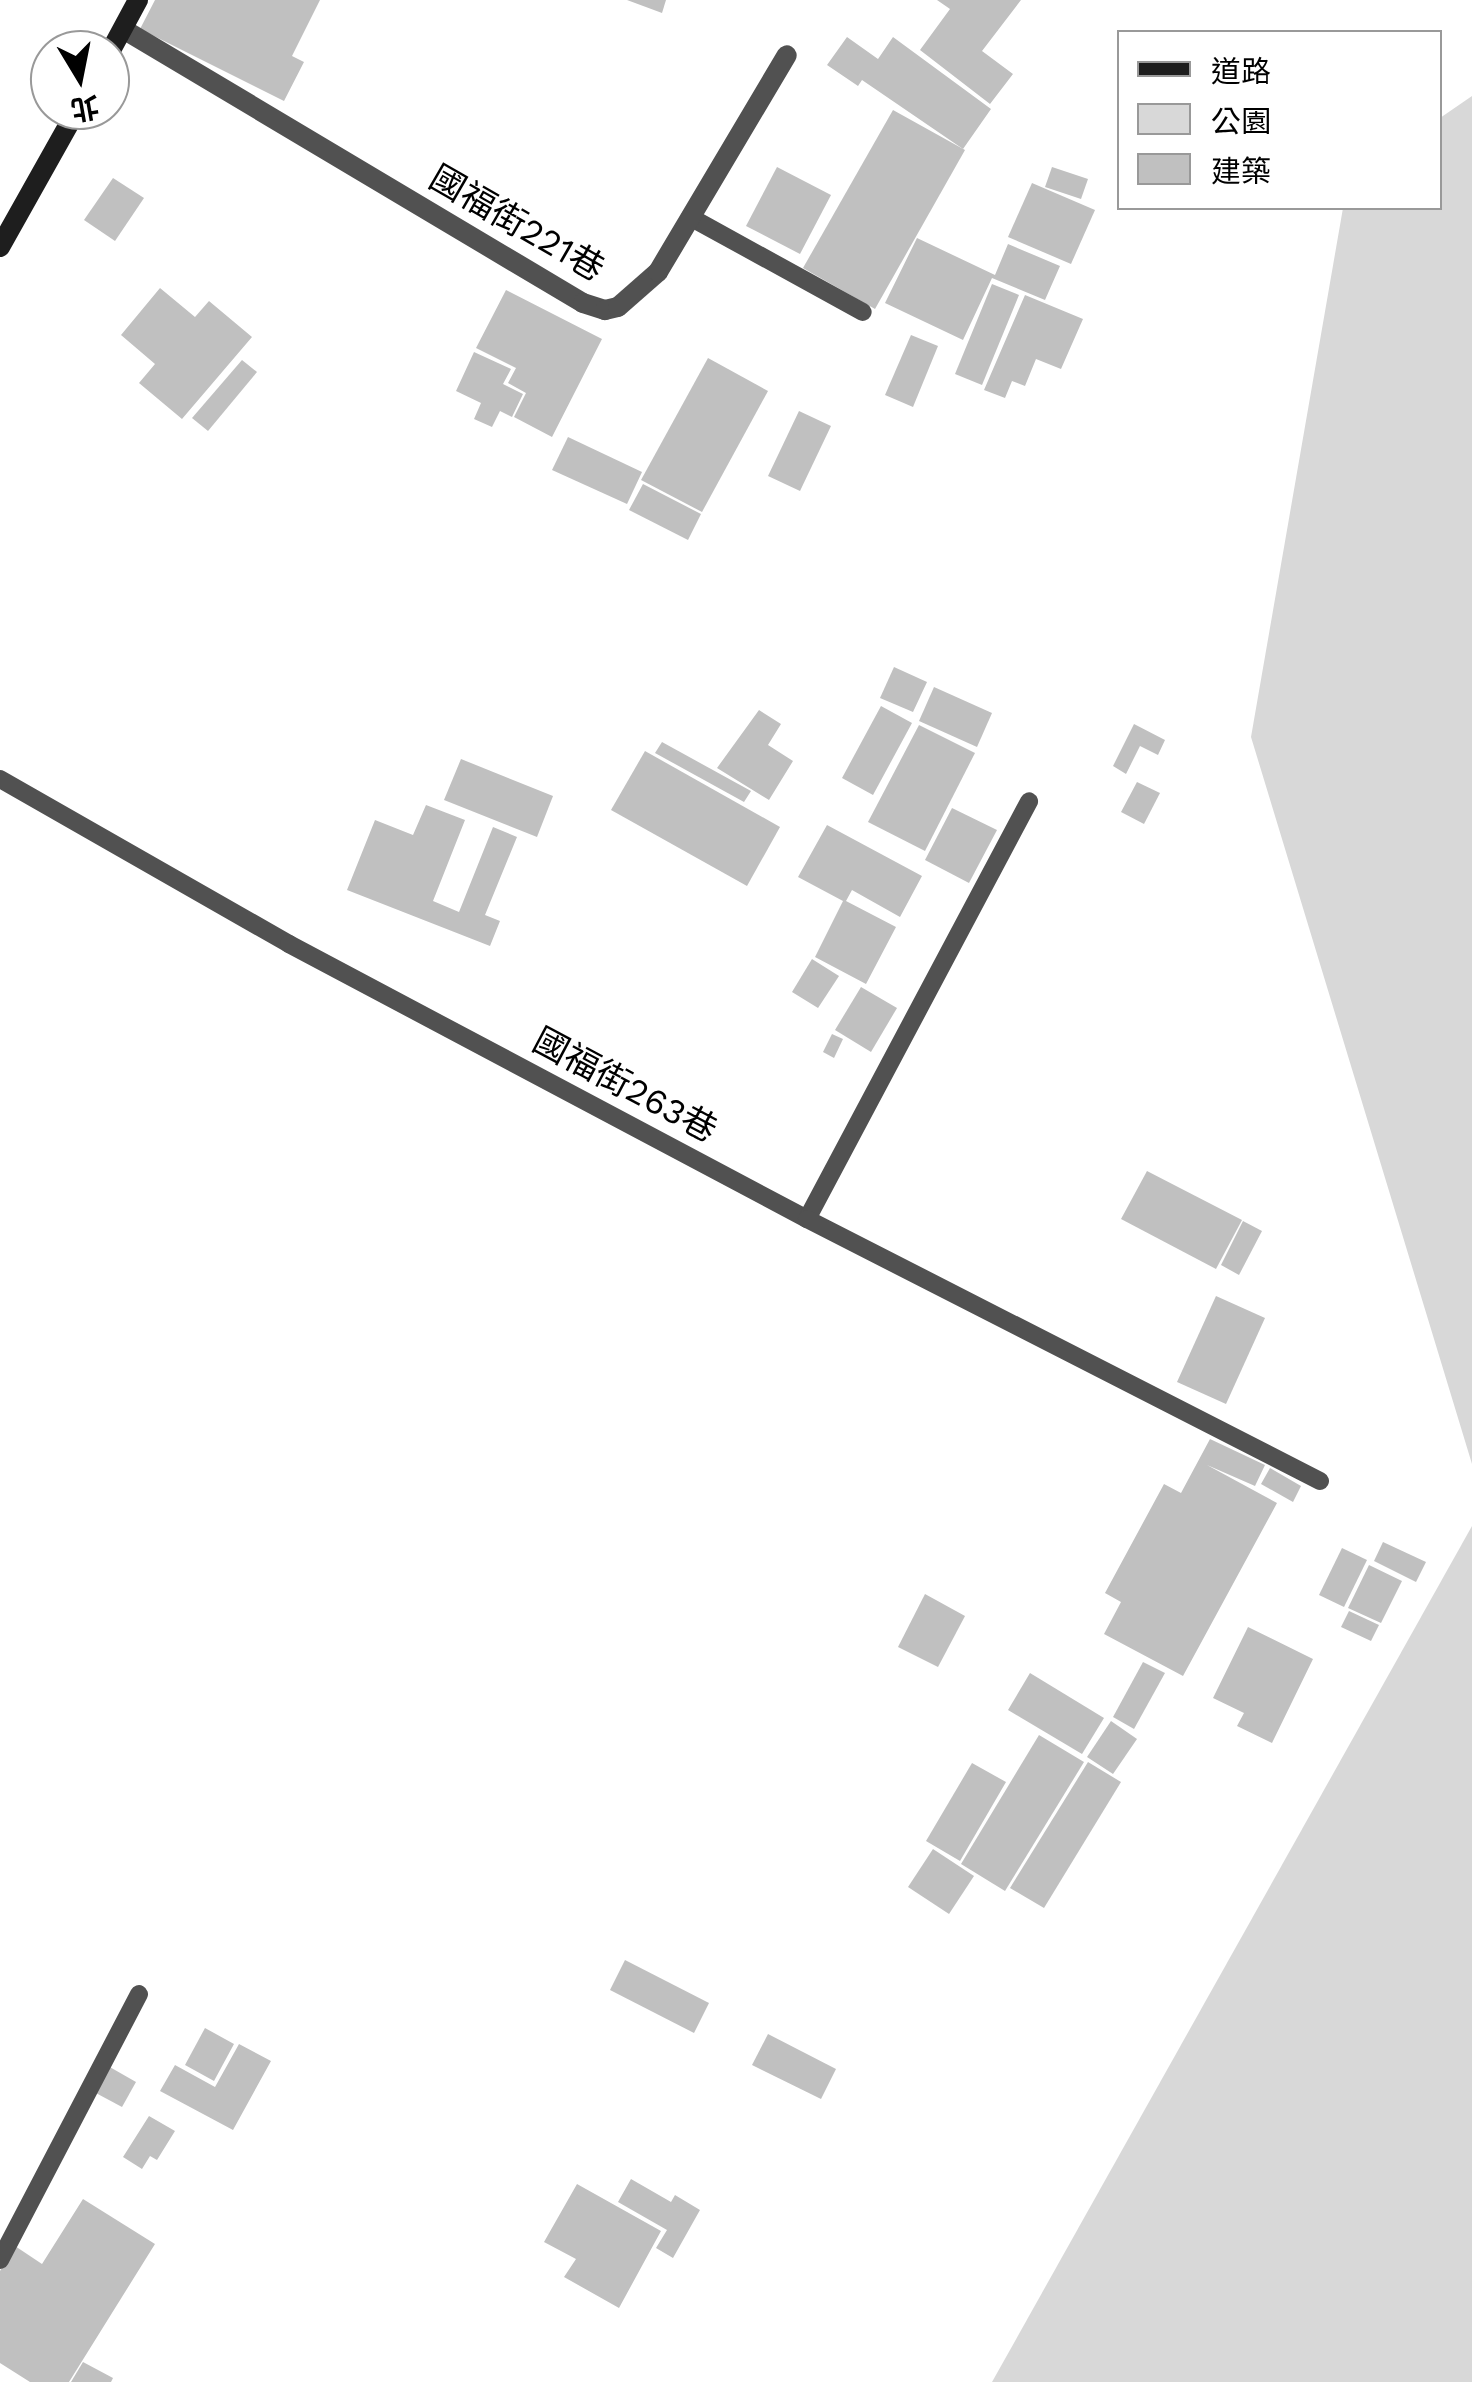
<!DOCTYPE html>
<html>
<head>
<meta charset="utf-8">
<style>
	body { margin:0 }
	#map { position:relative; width:1472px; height:2382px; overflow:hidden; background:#fff; font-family:"Work Sans","Noto Sans TC",sans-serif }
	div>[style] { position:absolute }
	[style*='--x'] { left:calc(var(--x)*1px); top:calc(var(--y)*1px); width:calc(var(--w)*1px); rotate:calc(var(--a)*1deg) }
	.green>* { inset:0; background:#d8d8d8 }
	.building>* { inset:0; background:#c0c0c0 }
	.lane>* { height:18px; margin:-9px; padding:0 9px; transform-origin:9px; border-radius:9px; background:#515151 }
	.street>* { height:20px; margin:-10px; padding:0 10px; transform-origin:10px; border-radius:10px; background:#515151 }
	.secondary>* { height:20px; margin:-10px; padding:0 10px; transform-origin:10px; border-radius:10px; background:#1e1e1e }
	span { translate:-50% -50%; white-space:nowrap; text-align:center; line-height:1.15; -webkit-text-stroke:8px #fff; paint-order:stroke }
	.street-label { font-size:35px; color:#000 }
	.legend { position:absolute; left:1117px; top:30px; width:325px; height:180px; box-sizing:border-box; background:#fff; border:2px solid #999; margin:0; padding:12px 18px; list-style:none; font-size:30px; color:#000 }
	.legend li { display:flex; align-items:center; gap:20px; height:50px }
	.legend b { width:50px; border:2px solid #999 }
	.north { position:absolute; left:30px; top:30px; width:100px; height:100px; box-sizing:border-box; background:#fff; border:2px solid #999; border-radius:50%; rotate:170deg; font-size:28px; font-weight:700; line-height:40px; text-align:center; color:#000 }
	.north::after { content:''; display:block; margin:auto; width:35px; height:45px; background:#000; clip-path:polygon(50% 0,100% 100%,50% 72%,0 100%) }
</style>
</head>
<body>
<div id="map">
	<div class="green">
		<div style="clip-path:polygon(1472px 96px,1472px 1464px,1251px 737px,1343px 208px,1440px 208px,1440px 118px)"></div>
		<div style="clip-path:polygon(1472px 1526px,1472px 2382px,992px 2382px)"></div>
	</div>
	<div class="building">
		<div style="clip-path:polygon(155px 0,320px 0,292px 56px,304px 62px,284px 101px,140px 29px)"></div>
		<div style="clip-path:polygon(627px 0,666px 0,662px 13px)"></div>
		<div style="clip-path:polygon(937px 0,1021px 0,982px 51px,1013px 74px,990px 104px,920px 50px,950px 9px)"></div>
		<div style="clip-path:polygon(847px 37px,878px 59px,893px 37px,991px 109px,963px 149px,862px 80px,858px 86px,827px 65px)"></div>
		<div style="clip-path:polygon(893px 110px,965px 150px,875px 309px,803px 268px)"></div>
		<div style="clip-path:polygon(777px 167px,831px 195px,800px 254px,746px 226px)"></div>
		<div style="clip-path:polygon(1052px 167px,1088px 179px,1081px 199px,1045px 187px)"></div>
		<div style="clip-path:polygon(113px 178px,144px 198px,115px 241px,84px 220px)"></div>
		<div style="clip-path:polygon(1032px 183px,1095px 210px,1071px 264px,1008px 237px)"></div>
		<div style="clip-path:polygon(917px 238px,995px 275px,1008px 244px,1060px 266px,1045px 300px,992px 278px,963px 340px,885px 303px)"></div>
		<div style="clip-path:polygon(992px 284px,1019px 295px,982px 385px,955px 374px)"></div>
		<div style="clip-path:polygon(160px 288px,195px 317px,209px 301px,252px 337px,182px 419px,139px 383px,155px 364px,121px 335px)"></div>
		<div style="clip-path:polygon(506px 290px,602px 339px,552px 437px,514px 417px,526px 393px,508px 383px,516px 368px,476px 348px)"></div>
		<div style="clip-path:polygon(1025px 295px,1083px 319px,1061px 369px,1036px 359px,1025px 386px,1012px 381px,1005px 398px,984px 390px)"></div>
		<div style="clip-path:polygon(911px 335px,938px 346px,913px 407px,885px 395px)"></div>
		<div style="clip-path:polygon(474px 352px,511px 369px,503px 384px,523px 394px,512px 417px,500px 411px,492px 427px,474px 419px,481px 403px,456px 391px)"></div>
		<div style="clip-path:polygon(708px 358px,768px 391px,702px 512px,641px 480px)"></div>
		<div style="clip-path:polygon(242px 360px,257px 372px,208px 431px,192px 418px)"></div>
		<div style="clip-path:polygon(799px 411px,831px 426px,800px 491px,768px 476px)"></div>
		<div style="clip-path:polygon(568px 437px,642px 472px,627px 504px,552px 470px)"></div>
		<div style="clip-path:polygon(643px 484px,701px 514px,688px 540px,629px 510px)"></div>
		<div style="clip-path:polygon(894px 667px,927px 682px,913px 712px,880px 698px)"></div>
		<div style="clip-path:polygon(934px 687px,992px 713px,977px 747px,919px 721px)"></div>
		<div style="clip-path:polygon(881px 706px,912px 723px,873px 795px,842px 778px)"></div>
		<div style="clip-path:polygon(759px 710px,781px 724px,768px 745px,793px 761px,769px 800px,717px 768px)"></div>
		<div style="clip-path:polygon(1134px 724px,1165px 740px,1158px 755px,1140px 746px,1126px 774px,1113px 766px)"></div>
		<div style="clip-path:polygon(919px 725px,975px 753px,925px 851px,868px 822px)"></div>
		<div style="clip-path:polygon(662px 742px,751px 791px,744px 802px,655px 753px)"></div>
		<div style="clip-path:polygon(645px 751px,780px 827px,747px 886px,611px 810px)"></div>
		<div style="clip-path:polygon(461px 759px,553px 796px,537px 837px,444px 800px)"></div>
		<div style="clip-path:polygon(1137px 782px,1160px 793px,1144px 824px,1121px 812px)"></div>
		<div style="clip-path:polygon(426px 805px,465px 820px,433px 901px,459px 912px,493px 827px,517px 837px,485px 915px,500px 921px,490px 946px,347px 890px,375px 820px,413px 835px)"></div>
		<div style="clip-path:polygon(952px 808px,997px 830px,969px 883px,925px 860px)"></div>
		<div style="clip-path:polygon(827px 825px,922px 876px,900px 917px,852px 890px,846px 901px,896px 927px,866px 984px,815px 957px,843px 901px,798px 877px)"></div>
		<div style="clip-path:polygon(812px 959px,839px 976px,818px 1008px,792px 992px)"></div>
		<div style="clip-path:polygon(861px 987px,897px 1008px,871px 1052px,835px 1030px)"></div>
		<div style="clip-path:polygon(832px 1034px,843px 1039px,834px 1058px,823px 1052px)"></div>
		<div style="clip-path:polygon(1147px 1171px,1242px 1220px,1216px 1269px,1121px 1219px)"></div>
		<div style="clip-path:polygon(1243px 1221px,1262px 1231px,1239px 1275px,1221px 1265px)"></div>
		<div style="clip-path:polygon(1216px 1296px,1265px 1318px,1226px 1404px,1177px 1382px)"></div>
		<div style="clip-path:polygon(1210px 1439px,1265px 1465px,1255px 1486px,1207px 1465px,1277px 1503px,1183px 1676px,1104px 1634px,1121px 1602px,1105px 1593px,1164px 1484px,1181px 1493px)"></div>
		<div style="clip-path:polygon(1270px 1468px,1301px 1486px,1293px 1502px,1261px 1484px)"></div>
		<div style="clip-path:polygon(1383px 1542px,1426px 1562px,1416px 1582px,1374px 1561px)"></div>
		<div style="clip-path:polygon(1342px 1548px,1367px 1560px,1344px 1607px,1319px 1595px)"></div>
		<div style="clip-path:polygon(1369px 1565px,1402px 1581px,1381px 1623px,1348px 1608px)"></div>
		<div style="clip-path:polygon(925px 1594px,965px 1616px,938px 1667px,898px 1647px)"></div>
		<div style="clip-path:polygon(1349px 1611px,1379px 1625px,1371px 1641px,1341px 1627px)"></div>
		<div style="clip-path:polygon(1248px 1627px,1313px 1659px,1272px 1743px,1237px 1726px,1244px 1713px,1213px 1698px)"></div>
		<div style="clip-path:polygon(1143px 1662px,1165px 1673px,1134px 1729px,1113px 1717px)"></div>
		<div style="clip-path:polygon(1030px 1673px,1104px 1718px,1082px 1754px,1008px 1710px)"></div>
		<div style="clip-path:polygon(1111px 1721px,1137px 1739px,1113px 1774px,1087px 1757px)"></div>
		<div style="clip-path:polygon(1039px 1735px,1084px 1762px,1005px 1891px,961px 1864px)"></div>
		<div style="clip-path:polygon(1088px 1762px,1121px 1782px,1044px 1908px,1010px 1888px)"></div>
		<div style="clip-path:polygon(972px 1763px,1006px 1782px,960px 1861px,926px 1841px)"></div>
		<div style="clip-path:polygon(933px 1849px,974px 1876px,949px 1914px,908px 1887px)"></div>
		<div style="clip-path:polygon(625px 1960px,709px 2003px,694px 2033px,610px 1990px)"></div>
		<div style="clip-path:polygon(205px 2028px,234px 2044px,214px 2081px,185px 2065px)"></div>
		<div style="clip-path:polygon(768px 2034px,836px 2069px,821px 2099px,752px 2065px)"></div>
		<div style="clip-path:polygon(239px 2044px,271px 2061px,233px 2130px,160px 2091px,175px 2065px,215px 2087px)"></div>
		<div style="clip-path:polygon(108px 2066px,136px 2082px,122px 2107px,94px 2092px)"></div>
		<div style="clip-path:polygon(149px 2116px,175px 2131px,157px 2160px,150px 2156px,142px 2169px,123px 2157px)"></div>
		<div style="clip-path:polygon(631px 2179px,671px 2202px,675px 2195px,700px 2210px,673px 2258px,656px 2248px,667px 2230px,618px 2202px)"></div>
		<div style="clip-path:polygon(577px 2184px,661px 2231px,619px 2308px,564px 2277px,576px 2259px,544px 2242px)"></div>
		<div style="clip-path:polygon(83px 2199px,155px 2244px,69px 2382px,30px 2382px,0 2363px,0 2271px,15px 2246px,42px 2264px)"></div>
		<div style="clip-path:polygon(83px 2362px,113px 2378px,111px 2382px,71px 2382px)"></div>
	</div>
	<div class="lane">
		<div style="--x:690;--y:217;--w:197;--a:28.8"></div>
		<div style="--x:0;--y:779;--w:333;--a:29.7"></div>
		<div style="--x:289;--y:944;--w:586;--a:27.96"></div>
		<div style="--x:807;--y:1219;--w:473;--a:-62"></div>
		<div style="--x:807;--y:1219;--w:576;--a:27.05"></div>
		<div style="--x:0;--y:2260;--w:300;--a:-62.4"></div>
	</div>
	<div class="street">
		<div style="--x:123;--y:29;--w:535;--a:30.78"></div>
		<div style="--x:583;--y:303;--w:23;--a:18"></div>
		<div style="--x:605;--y:310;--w:13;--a:-13"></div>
		<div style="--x:618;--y:307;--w:53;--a:-41.2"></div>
		<div style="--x:658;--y:272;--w:252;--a:-59.3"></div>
	</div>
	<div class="secondary">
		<div style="--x:110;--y:52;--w:59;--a:-61.7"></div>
		<div style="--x:0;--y:247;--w:157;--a:-60.7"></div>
	</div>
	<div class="street-label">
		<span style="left:517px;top:223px;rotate:30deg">國福街221巷</span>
		<span style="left:625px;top:1085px;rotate:28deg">國福街263巷</span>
	</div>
	<ul class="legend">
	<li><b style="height:12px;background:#1e1e1e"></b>道路</li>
	<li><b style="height:28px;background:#d8d8d8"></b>公園</li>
	<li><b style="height:28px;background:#c0c0c0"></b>建築</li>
	</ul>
	<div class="north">北</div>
</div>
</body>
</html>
